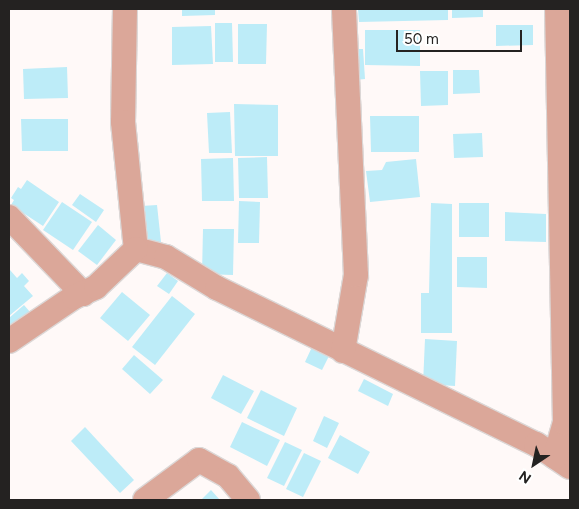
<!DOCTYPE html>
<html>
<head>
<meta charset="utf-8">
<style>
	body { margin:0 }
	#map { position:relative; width:579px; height:509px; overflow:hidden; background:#fff9f8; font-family:Figtree,sans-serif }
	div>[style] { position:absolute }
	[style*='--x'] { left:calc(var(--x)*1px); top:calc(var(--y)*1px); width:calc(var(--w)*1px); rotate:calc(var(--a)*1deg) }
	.building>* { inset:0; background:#bdecf8 }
	.roads { filter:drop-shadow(1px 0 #dcd7d6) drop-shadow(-1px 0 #dcd7d6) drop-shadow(0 1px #dcd7d6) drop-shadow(0 -1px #dcd7d6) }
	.minor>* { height:24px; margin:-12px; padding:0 12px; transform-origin:12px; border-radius:12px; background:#dba799 }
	span { translate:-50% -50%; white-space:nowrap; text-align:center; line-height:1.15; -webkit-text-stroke:5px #fff; paint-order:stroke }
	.frame { position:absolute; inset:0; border:10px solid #242221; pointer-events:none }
	.north { position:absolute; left:509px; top:439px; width:50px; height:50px; -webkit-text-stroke:4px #fff; paint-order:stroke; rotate:214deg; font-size:14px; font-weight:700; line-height:20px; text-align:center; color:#242221 }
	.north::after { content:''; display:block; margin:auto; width:18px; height:22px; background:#242221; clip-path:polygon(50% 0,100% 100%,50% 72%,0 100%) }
	.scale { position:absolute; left:396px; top:30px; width:126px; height:22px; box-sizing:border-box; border:2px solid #242221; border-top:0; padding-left:6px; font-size:15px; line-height:18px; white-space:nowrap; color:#242221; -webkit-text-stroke:4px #fff; paint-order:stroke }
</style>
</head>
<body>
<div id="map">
	<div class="building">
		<div style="clip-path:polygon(182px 9px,215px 9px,215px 15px,182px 16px)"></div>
		<div style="clip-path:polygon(358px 9px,448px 9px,448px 20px,359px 22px)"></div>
		<div style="clip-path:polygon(452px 9px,483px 9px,483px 17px,452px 18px)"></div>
		<div style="clip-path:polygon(215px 23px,232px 23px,233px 62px,215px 62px)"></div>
		<div style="clip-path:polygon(238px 24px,267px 24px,266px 64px,238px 64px)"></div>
		<div style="clip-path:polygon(496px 25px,533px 25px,533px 45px,496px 46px)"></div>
		<div style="clip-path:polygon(211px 26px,213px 64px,172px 65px,172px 27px)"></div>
		<div style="clip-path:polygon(365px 30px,420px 30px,420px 66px,365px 65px)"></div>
		<div style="clip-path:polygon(353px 49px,363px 49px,365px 79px,355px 80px)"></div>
		<div style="clip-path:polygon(67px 67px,68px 98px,24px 99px,23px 69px)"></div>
		<div style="clip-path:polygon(453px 70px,479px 70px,480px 93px,453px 94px)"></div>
		<div style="clip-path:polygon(420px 71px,448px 71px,448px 105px,421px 106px)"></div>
		<div style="clip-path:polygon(234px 104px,278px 105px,278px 156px,235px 156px)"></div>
		<div style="clip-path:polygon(230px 112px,232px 153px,209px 153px,207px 113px)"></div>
		<div style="clip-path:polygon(370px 116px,419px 116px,419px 152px,371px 152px)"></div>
		<div style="clip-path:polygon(21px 119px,68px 119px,68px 151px,22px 151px)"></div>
		<div style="clip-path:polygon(482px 133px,483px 157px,454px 158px,453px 134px)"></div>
		<div style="clip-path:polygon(267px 157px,268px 198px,239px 198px,238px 158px)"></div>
		<div style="clip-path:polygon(233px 158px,234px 201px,202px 201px,201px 159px)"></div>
		<div style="clip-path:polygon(416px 159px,420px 197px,370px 202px,366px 171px,382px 170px,386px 162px)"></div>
		<div style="clip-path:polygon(27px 180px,59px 202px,43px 226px,11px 205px,14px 200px,11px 198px,18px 187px,21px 189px)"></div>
		<div style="clip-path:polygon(80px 194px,104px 210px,96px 222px,72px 205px)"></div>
		<div style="clip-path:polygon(239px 201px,260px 202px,259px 243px,238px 243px)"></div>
		<div style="clip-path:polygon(62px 202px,92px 222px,73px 250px,43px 230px)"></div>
		<div style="clip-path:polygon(431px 203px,452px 204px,452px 333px,421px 333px,421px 293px,429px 293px)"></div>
		<div style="clip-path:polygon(459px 203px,489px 203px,489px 237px,459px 237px)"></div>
		<div style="clip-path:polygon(157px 205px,161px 242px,145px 244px,141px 206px)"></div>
		<div style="clip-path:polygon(505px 212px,546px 214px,546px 242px,505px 241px)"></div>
		<div style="clip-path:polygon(98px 225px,116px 240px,97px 265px,78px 251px)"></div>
		<div style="clip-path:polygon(203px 229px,234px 229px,233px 275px,202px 274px)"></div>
		<div style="clip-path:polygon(457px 257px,487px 257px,487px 288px,457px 287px)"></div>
		<div style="clip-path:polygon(10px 270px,17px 278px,22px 273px,29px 281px,24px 286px,33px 296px,9px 316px)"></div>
		<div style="clip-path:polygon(167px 273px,178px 281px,169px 294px,157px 286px)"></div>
		<div style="clip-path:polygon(122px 292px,150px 315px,128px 341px,100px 318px)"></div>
		<div style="clip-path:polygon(172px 296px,195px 314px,155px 365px,132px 347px)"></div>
		<div style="clip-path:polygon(24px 305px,30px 312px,10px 329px,9px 318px)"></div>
		<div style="clip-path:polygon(425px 339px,457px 341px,455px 386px,423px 384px)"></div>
		<div style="clip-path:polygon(312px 347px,329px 356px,322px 370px,305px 362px)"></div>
		<div style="clip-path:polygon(134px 355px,163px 380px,150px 394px,122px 369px)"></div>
		<div style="clip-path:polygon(223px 375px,254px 391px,241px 414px,211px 398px)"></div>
		<div style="clip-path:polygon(364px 379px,393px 394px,388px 406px,358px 391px)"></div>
		<div style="clip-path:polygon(261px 390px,297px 408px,284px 436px,247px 418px)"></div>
		<div style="clip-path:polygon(324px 416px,339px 423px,327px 448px,313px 441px)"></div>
		<div style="clip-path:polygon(242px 422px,280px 440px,267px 466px,230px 447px)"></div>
		<div style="clip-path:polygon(85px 427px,134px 480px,120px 493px,71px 441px)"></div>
		<div style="clip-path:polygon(340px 435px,370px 452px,358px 474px,328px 458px)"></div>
		<div style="clip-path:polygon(285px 442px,302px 450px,284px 486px,267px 478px)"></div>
		<div style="clip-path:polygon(304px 453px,321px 461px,303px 497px,286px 489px)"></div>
		<div style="clip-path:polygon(211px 490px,220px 500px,201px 500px)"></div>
	</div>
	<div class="roads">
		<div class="minor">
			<div style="--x:125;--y:9;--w:113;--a:91"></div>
			<div style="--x:123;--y:122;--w:128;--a:84.2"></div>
			<div style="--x:136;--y:249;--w:31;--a:15"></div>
			<div style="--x:166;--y:257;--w:60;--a:31.3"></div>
			<div style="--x:217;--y:288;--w:355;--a:26.1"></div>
			<div style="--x:536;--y:444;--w:41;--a:34.1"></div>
			<div style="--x:9;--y:217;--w:107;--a:46.1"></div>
			<div style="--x:9;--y:341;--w:78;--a:-34.1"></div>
			<div style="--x:74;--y:297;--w:24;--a:-24"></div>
			<div style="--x:96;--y:287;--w:55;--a:-43.5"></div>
			<div style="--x:343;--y:351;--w:77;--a:-80.3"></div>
			<div style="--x:356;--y:275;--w:266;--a:-92.6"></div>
			<div style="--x:555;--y:457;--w:35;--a:-74"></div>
			<div style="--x:565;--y:423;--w:414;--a:-91.1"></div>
			<div style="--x:145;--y:500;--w:67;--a:-36.5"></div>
			<div style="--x:199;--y:460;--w:33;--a:29"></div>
			<div style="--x:228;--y:476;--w:31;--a:50"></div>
		</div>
	</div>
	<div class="frame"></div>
	<div class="north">N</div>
	<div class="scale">50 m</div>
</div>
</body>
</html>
